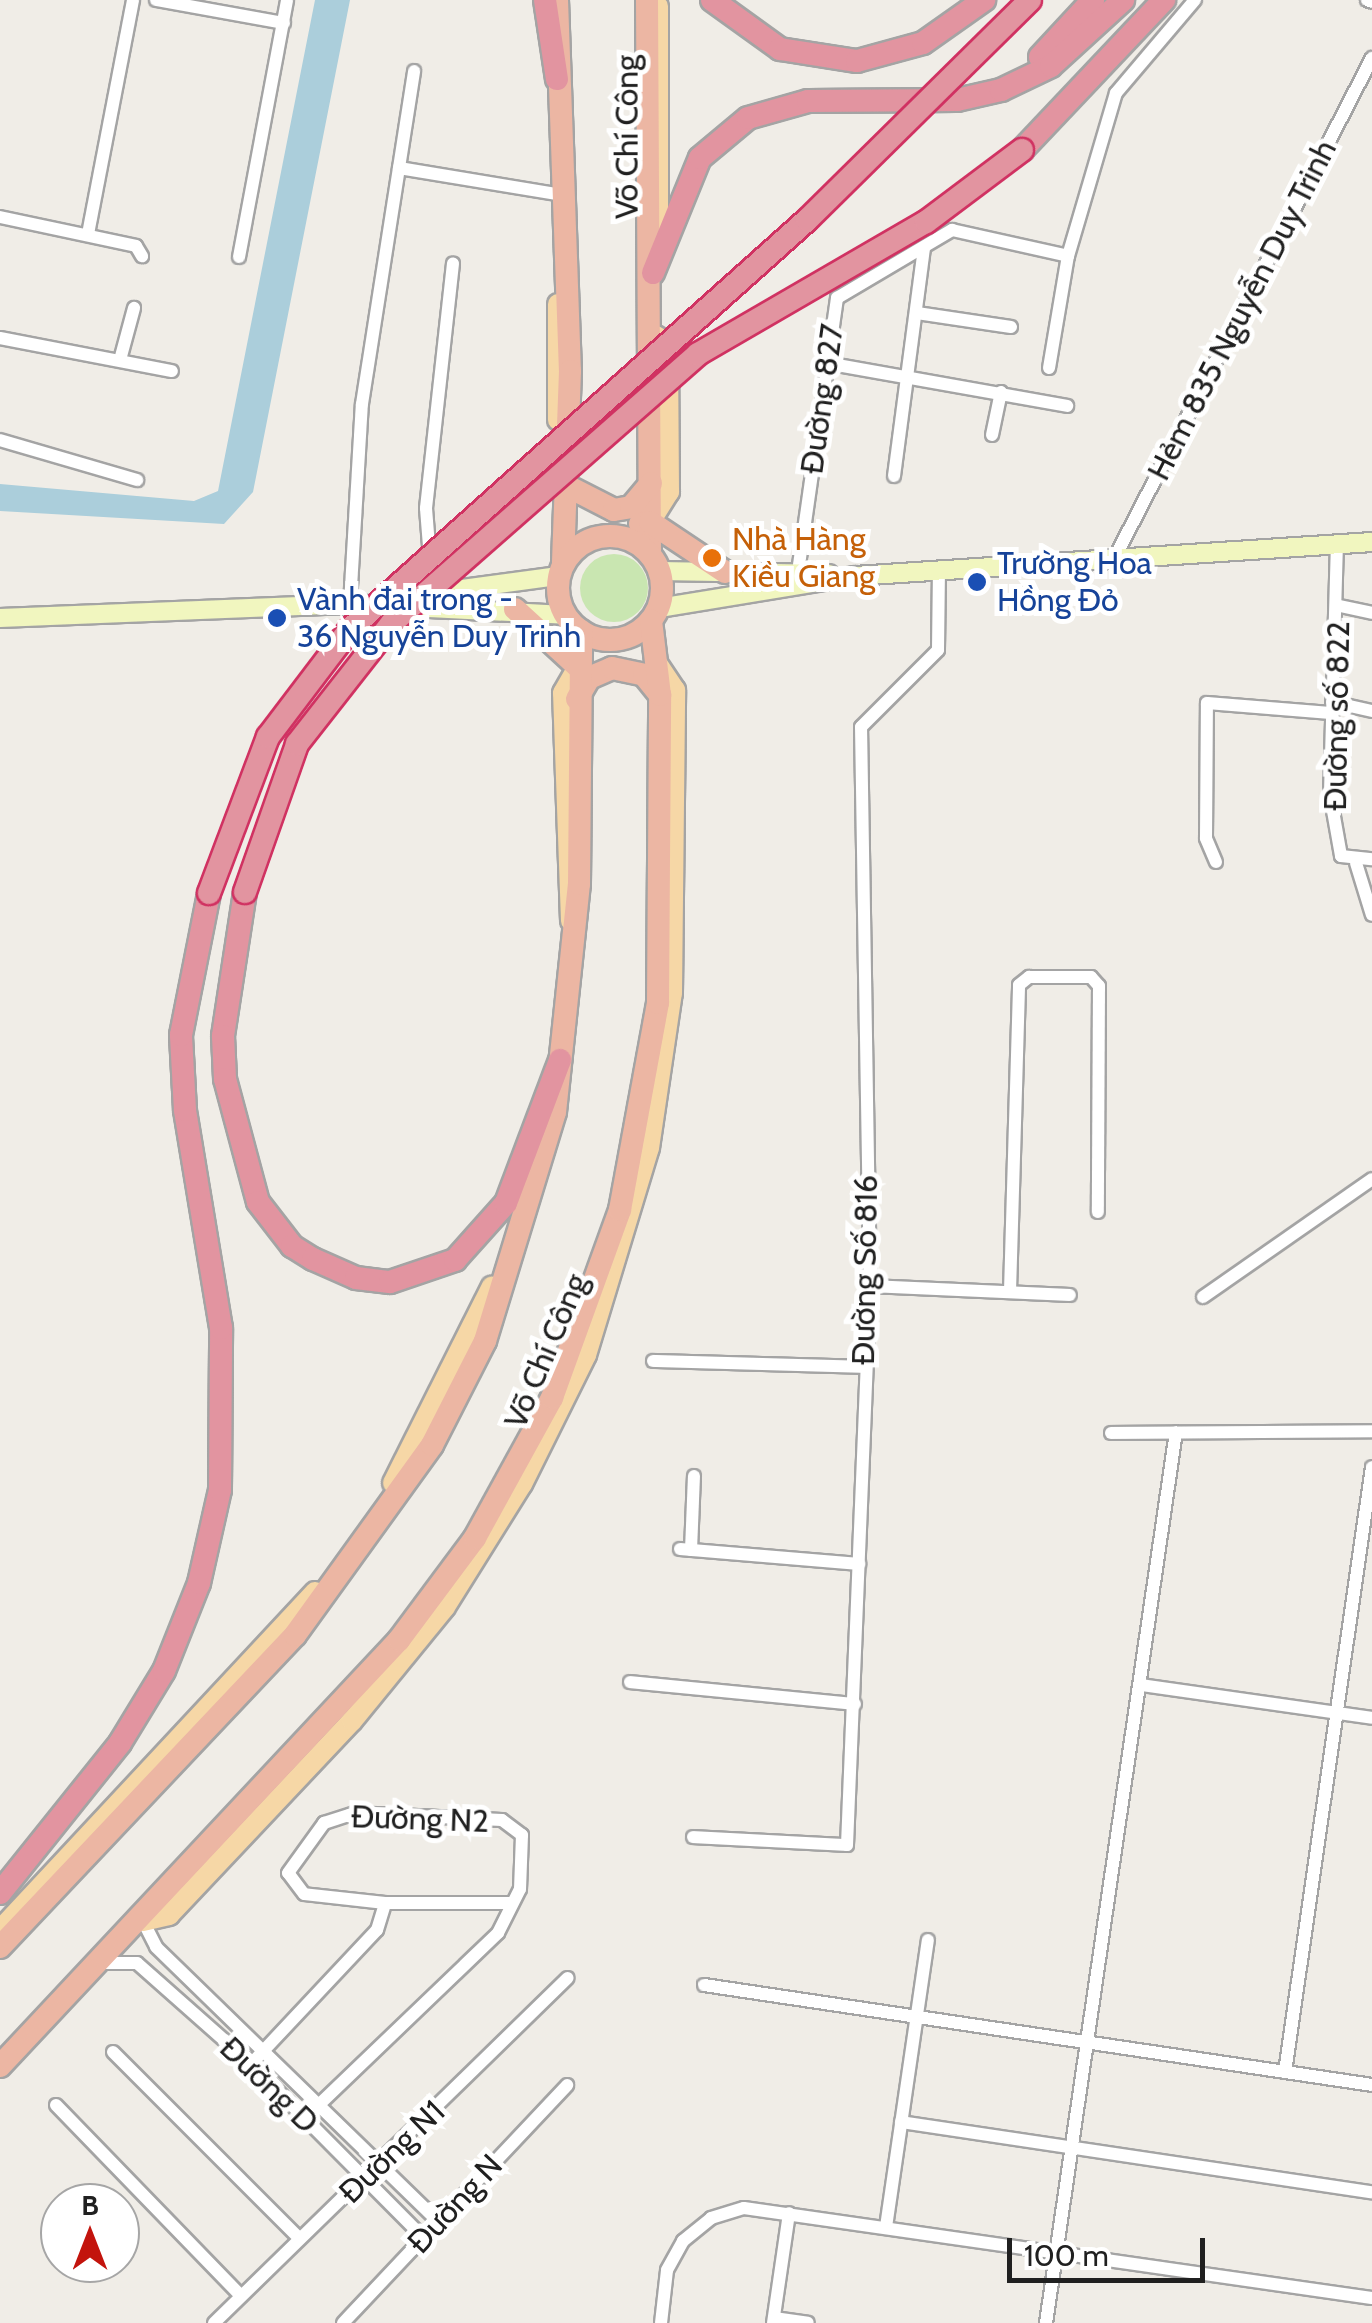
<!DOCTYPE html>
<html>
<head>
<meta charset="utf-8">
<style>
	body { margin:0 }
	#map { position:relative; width:1372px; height:2323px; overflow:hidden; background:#f0ede7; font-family:Cabin,sans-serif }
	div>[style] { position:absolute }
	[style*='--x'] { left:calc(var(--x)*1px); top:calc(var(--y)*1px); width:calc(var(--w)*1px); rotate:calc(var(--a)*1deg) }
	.grass>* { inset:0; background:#c9e6b1 }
	.round { border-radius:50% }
	.water>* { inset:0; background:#abcedb }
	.roads { filter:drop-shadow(2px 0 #a4a4a4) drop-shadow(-2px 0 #a4a4a4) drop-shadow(0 2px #a4a4a4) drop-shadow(0 -2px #a4a4a4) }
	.minor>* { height:12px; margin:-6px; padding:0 6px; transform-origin:6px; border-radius:6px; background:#fff }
	.secondary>* { height:18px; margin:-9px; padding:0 9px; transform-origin:9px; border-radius:9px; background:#f1f6bf }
	.primary>* { height:20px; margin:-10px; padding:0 10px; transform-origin:10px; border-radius:10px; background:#f6d7a6 }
	.trunk>* { height:22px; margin:-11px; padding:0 11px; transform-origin:11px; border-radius:11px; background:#ecb6a3 }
	.trunk>.ring { margin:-11px; padding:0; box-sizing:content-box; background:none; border:22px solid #ecb6a3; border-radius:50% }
	.motorway>* { height:22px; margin:-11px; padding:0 11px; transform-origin:11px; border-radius:11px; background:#e294a0 }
	.bridges { filter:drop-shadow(2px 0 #d03262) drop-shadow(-2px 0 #d03262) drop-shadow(0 2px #d03262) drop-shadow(0 -2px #d03262) }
	.motorway-bridge>* { height:22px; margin:-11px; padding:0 11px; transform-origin:11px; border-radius:11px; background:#e294a0 }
	.dots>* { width:28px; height:28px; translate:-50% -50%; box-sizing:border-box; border:5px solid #fff; border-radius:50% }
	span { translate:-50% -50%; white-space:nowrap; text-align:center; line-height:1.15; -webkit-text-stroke:10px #fff; paint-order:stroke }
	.street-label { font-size:32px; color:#202020 }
	.food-label { font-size:32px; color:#c56008 }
	.left { translate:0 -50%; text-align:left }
	.transit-label { font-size:32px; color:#164399 }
	.north { position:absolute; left:40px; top:2183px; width:100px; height:100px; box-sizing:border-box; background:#fff; border:2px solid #a6a6a6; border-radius:50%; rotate:0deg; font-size:28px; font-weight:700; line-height:40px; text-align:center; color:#202020 }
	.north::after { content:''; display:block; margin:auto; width:35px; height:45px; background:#c3140d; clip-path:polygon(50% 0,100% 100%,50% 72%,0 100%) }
	.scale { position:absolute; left:1007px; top:2238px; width:198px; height:45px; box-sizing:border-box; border:5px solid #202020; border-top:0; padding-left:12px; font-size:30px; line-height:35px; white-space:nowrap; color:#202020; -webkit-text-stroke:8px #fff; paint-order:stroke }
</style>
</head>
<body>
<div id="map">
	<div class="grass">
		<div class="round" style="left:580px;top:554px;width:68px;height:68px"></div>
	</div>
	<div class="water">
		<div style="clip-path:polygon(315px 0,350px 0,253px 492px,224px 524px,0 511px,0 484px,194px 501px,218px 491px)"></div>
	</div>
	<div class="roads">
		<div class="minor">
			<div style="--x:156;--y:0;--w:130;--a:10.2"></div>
			<div style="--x:1367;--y:0;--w:5;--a:22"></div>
			<div style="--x:399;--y:168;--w:165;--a:9.4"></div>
			<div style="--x:0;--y:217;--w:139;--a:12"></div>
			<div style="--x:136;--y:246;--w:12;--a:59"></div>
			<div style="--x:88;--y:234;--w:238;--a:-79.1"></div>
			<div style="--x:239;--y:257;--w:261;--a:-79.4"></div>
			<div style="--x:917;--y:313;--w:95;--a:8.5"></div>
			<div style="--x:0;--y:338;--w:175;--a:10.9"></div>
			<div style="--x:120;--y:360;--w:54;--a:-74.9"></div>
			<div style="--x:826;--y:363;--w:245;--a:10.1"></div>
			<div style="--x:1049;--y:368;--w:114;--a:-80.4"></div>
			<div style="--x:1068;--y:256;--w:170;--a:-73.6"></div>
			<div style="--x:1116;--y:93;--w:122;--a:-49.7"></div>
			<div style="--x:992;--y:435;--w:44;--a:-78.2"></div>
			<div style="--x:0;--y:440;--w:143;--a:16.3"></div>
			<div style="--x:894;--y:476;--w:229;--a:-82.5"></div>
			<div style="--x:1337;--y:542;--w:252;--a:91.6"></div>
			<div style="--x:1330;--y:794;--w:63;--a:79.9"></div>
			<div style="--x:1341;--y:856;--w:31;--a:6"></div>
			<div style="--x:430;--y:559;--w:51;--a:-94.5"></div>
			<div style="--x:426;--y:508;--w:246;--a:-83.7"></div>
			<div style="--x:1113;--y:561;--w:566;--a:-62.76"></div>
			<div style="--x:798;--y:572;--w:277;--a:-81.9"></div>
			<div style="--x:837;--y:298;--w:134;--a:-30.6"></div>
			<div style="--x:952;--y:230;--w:119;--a:12.6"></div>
			<div style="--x:350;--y:604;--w:200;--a:-86.6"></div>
			<div style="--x:362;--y:404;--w:337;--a:-81.1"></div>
			<div style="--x:1340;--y:606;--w:33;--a:12"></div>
			<div style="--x:1332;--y:702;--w:41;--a:12.7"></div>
			<div style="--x:1216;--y:862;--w:26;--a:-113"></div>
			<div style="--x:1206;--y:838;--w:135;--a:-89.6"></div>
			<div style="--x:1207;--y:703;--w:124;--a:4.6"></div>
			<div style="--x:1356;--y:863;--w:54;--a:72.9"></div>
			<div style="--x:870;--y:1286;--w:200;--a:2.6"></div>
			<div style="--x:1010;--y:1291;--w:306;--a:-88.3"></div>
			<div style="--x:1019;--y:985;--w:13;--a:-39"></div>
			<div style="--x:1029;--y:977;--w:62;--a:0"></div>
			<div style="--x:1091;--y:977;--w:12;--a:48"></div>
			<div style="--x:1099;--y:986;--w:226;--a:90.3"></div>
			<div style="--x:1203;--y:1297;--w:206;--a:-34.9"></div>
			<div style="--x:653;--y:1361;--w:210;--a:1.6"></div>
			<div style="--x:1111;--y:1433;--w:261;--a:-0.4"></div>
			<div style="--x:680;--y:1549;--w:180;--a:4.8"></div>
			<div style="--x:691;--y:1550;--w:74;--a:-87.7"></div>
			<div style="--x:630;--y:1682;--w:226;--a:5.6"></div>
			<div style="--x:1141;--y:1685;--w:233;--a:8.1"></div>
			<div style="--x:693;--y:1837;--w:154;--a:3"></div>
			<div style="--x:847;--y:1845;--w:559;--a:-87.64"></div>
			<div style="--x:870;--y:1286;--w:559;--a:-90.92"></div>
			<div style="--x:861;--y:727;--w:109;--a:-45"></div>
			<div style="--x:938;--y:650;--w:81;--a:-89.3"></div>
			<div style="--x:385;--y:1903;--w:125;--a:0"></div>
			<div style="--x:143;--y:1921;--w:29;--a:63"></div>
			<div style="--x:156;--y:1947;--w:395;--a:44.2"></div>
			<div style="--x:101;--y:1963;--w:36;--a:0"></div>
			<div style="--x:137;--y:1963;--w:152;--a:41.5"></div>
			<div style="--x:251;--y:2064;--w:244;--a:45.2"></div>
			<div style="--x:704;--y:1985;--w:675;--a:8.51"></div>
			<div style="--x:113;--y:2052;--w:263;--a:45"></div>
			<div style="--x:251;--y:2064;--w:184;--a:-46.8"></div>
			<div style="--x:377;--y:1930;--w:28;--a:-73"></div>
			<div style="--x:385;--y:1903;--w:81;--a:-173.7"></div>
			<div style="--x:304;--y:1894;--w:26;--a:-127"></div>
			<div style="--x:288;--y:1873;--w:62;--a:-54.2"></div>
			<div style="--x:324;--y:1823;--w:32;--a:-18"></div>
			<div style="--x:354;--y:1813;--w:148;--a:2.7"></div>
			<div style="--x:502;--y:1820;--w:25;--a:37"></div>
			<div style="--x:522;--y:1835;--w:54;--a:92.1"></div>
			<div style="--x:520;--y:1889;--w:49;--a:116.6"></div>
			<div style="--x:498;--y:1933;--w:270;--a:136.2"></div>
			<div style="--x:1285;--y:2072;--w:611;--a:-81.82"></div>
			<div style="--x:56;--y:2105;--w:266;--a:45.9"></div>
			<div style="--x:901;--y:2122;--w:476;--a:8.5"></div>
			<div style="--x:886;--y:2227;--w:290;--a:-81.7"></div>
			<div style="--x:774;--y:2318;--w:34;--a:8"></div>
			<div style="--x:214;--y:2323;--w:494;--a:-44.3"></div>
			<div style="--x:343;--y:2323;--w:327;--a:-46.7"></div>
			<div style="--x:661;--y:2323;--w:53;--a:-83.5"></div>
			<div style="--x:667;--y:2270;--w:33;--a:-61"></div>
			<div style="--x:683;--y:2241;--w:36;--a:-39"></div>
			<div style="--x:711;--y:2218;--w:34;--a:-17"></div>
			<div style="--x:744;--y:2208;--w:634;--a:8.16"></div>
			<div style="--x:773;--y:2323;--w:111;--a:-81.7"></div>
			<div style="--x:1046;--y:2323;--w:900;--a:-81.7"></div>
		</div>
		<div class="secondary">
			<div style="--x:660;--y:571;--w:169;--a:1"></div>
			<div style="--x:425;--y:594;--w:135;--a:-7.7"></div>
			<div style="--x:659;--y:608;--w:199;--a:-9.3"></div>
			<div style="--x:855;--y:576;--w:518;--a:-3.76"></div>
			<div style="--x:0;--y:618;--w:350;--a:-2.3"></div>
			<div style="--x:350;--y:604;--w:215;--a:2.9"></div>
		</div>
		<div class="primary">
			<div style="--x:658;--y:246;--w:240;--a:-90"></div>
			<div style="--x:558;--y:420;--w:116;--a:-90"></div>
			<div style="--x:650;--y:522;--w:36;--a:-58"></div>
			<div style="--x:669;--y:492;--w:133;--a:-90.4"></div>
			<div style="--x:668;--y:359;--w:25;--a:-116"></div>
			<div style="--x:571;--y:921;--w:228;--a:-92"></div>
			<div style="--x:563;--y:693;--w:30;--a:-60"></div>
			<div style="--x:393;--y:1483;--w:220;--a:-63.3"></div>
			<div style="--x:143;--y:1921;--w:27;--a:-13"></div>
			<div style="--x:169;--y:1915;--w:267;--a:-46.7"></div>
			<div style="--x:352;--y:1721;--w:147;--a:-50.8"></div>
			<div style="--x:445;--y:1607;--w:145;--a:-58"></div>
			<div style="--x:522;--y:1484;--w:144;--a:-63.6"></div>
			<div style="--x:586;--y:1355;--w:216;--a:-73.1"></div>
			<div style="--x:649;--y:1148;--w:157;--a:-81.6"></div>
			<div style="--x:672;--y:993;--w:303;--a:-89.4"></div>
			<div style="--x:675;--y:690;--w:30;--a:-124"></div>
			<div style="--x:0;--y:1930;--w:462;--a:-47"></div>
		</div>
		<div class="trunk">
			<div style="--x:557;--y:0;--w:371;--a:88"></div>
			<div style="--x:570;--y:371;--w:192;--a:92.1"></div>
			<div style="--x:647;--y:0;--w:553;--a:89.69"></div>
			<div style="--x:571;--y:488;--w:48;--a:27.1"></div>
			<div style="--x:614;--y:510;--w:17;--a:-10"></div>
			<div style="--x:631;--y:507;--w:31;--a:-50"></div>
			<div style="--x:640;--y:524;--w:10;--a:-11"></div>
			<div style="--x:650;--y:522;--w:90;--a:33.7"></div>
			<div class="ring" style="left:558px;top:536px;width:82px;height:82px"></div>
			<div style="--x:515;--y:609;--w:86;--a:42.6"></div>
			<div style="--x:577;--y:699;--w:24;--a:-60"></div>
			<div style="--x:589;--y:678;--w:25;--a:-23"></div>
			<div style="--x:612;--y:668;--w:33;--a:12"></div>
			<div style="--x:644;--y:675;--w:26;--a:51"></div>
			<div style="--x:0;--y:1947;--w:429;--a:-46.6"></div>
			<div style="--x:295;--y:1635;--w:234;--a:-54.2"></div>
			<div style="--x:432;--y:1445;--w:117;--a:-63"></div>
			<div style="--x:485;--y:1341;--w:239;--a:-73"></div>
			<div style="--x:555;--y:1112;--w:229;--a:-84"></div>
			<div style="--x:579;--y:884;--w:253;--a:-89.5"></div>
			<div style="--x:0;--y:2066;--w:584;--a:-46.87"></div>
			<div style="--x:399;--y:1640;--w:127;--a:-53.3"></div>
			<div style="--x:475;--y:1538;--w:160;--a:-61.2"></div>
			<div style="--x:552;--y:1398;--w:200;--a:-70.1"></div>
			<div style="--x:620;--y:1210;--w:210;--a:-79.6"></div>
			<div style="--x:658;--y:1003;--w:308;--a:-89.6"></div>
			<div style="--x:660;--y:695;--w:75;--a:-96.9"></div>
		</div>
		<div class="motorway">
			<div style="--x:545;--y:0;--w:80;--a:81.4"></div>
			<div style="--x:712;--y:0;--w:84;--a:35.8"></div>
			<div style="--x:780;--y:49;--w:78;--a:8.9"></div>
			<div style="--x:857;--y:61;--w:68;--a:-15.3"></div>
			<div style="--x:923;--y:43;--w:75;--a:-35.2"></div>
			<div style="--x:1040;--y:57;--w:78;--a:-47.1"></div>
			<div style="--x:1022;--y:150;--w:207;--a:-46.6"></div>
			<div style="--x:653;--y:273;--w:124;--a:-67.8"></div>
			<div style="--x:700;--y:158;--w:62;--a:-39.8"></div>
			<div style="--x:748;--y:118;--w:62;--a:-15.8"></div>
			<div style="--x:808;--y:101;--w:149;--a:-0.4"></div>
			<div style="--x:957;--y:100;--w:45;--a:-12.8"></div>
			<div style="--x:1001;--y:90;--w:55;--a:-25.6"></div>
			<div style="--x:1051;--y:66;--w:98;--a:-42.5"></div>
			<div style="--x:245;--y:892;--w:146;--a:98.7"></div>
			<div style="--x:223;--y:1036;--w:43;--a:87.3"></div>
			<div style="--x:225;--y:1079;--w:127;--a:75"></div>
			<div style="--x:258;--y:1202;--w:56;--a:52.3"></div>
			<div style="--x:292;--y:1246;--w:25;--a:32"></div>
			<div style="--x:313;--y:1259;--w:47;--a:23.8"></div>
			<div style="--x:356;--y:1278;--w:34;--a:7"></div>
			<div style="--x:390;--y:1282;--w:69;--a:-18.7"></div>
			<div style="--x:455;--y:1260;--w:76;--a:-48.2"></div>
			<div style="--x:506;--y:1203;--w:153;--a:-69.3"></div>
			<div style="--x:0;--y:1893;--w:192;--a:-51.3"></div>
			<div style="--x:120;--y:1743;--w:84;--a:-58.6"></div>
			<div style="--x:164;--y:1671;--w:95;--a:-68.3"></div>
			<div style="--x:199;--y:1583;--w:95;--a:-77.3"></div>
			<div style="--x:220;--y:1490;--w:162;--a:-89.6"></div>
			<div style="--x:221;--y:1328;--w:221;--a:-99.4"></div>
			<div style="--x:185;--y:1110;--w:75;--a:-93.1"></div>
			<div style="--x:181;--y:1035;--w:145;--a:-78.8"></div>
		</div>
	</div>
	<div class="bridges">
		<div class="motorway-bridge">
			<div style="--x:245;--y:892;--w:157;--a:-70.6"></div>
			<div style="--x:297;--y:744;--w:154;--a:-51.9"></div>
			<div style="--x:392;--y:623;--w:407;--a:-41.3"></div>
			<div style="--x:698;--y:354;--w:263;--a:-30.1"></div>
			<div style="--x:926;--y:222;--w:120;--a:-36.9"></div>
			<div style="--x:209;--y:893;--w:167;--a:-69.3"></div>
			<div style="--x:268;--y:737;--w:136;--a:-52.8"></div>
			<div style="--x:350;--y:629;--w:613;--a:-41.83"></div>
			<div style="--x:807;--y:220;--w:313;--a:-44.6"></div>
		</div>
	</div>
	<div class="dots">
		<div style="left:712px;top:558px;background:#e8710a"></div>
		<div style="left:977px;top:582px;background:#1a4fb4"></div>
		<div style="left:277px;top:618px;background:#1a4fb4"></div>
	</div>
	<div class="street-label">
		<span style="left:627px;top:137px;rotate:-90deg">Võ Chí Công</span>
		<span style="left:1242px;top:310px;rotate:-63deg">Hẻm 835 Nguyễn Duy Trinh</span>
		<span style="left:822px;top:399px;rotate:-82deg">Đường 827</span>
		<span style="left:1337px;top:716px;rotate:-89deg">Đường số 822</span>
		<span style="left:865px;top:1270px;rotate:-89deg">Đường Số 816</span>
		<span style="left:546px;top:1351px;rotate:-67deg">Võ Chí Công</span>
		<span style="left:420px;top:1819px;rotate:2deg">Đường N2</span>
		<span style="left:269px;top:2085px;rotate:44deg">Đường D</span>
		<span style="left:392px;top:2152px;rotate:-44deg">Đường N1</span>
		<span style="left:455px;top:2204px;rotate:-47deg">Đường N</span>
	</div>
	<div class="food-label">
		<span class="left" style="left:732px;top:558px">Nhà Hàng<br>Kiều Giang</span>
	</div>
	<div class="transit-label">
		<span class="left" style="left:997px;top:582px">Trường Hoa<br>Hồng Đỏ</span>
		<span class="left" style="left:297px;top:618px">Vành đai trong -<br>36 Nguyễn Duy Trinh</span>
	</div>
	<div class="north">B</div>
	<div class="scale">100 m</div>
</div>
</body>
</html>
